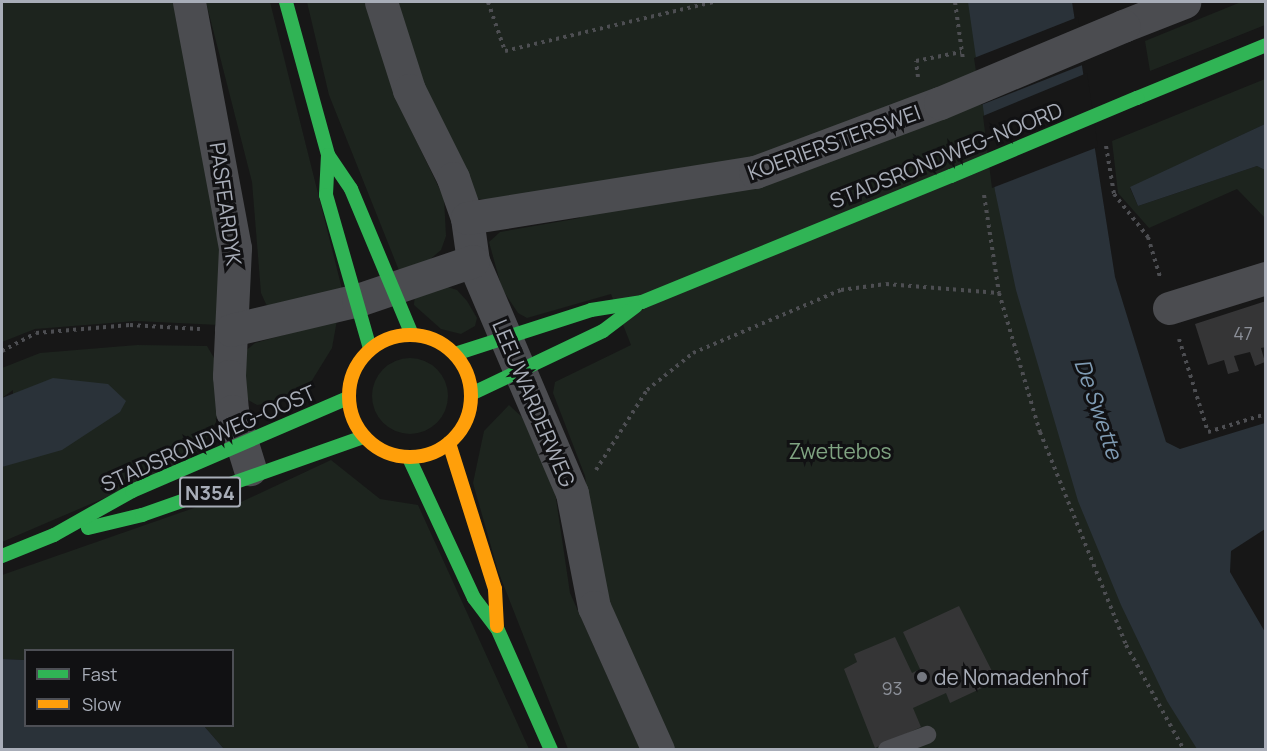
<!DOCTYPE html>
<html>
<head>
<meta charset="utf-8">
<style>
	body { margin:0 }
	#map { position:relative; width:1267px; height:751px; overflow:hidden; background:#171717; font-family:Manrope,sans-serif }
	div>[style] { position:absolute }
	[style*='--x'] { left:calc(var(--x)*1px); top:calc(var(--y)*1px); width:calc(var(--w)*1px); rotate:calc(var(--a)*1deg) }
	.green>* { inset:0; background:#1d241e }
	.round { border-radius:50% }
	.water>* { inset:0; background:#2a3239 }
	.pier>* { inset:0; background:#171717 }
	.building>* { inset:0; background:#353536 }
	.path>* { height:4px; margin-top:-2px; transform-origin:0; background:repeating-linear-gradient(90deg,#4d4e52 0 3px,transparent 0 7.5px) }
	.lane>* { height:18px; margin:-9px; padding:0 9px; transform-origin:9px; border-radius:9px; background:#4b4c50 }
	.street>* { height:33px; margin:-16.5px; padding:0 16.5px; transform-origin:16.5px; border-radius:16.5px; background:#4b4c50 }
	.fast>* { height:14px; margin:-7px; padding:0 7px; transform-origin:7px; border-radius:7px; background:#30b455 }
	.slow>* { height:14px; margin:-7px; padding:0 7px; transform-origin:7px; border-radius:7px; background:#ff9f0a }
	.slow>.ring { margin:-7px; padding:0; box-sizing:content-box; background:none; border:14px solid #ff9f0a; border-radius:50% }
	.street-bridge>* { height:33px; margin:-16.5px; padding:0 16.5px; transform-origin:16.5px; border-radius:16.5px; background:#4b4c50 }
	.fast-bridge>* { height:14px; margin:-7px; padding:0 7px; transform-origin:7px; border-radius:7px; background:#30b455 }
	.dots>* { width:16px; height:16px; translate:-50% -50%; box-sizing:border-box; border:3px solid #111113; border-radius:50% }
	span { translate:-50% -50%; white-space:nowrap; text-align:center; line-height:1.15; -webkit-text-stroke:6px #111113; paint-order:stroke }
	.number-label { font-size:18px; color:#8b8f98 }
	.number-label span { -webkit-text-stroke-width:0 }
	.shield-label span { padding:2px 4px; background:#111113; border:2px solid; border-radius:4px; -webkit-text-stroke-width:0 }
	.shield-label { font-size:20px; color:#a8adb8; font-weight:700 }
	.street-label { font-size:21px; color:#a8adb8 }
	.park-label { font-size:21px; color:#7fa381 }
	.poi-label { font-size:21px; color:#a8adb8 }
	.left { translate:0 -50%; text-align:left }
	.water-label { font-size:22px; color:#7f9bb3; font-style:italic }
	.frame { position:absolute; inset:0; border:3px solid #a8adb8; pointer-events:none }
	.legend { position:absolute; left:24px; top:649px; width:210px; height:78px; box-sizing:border-box; background:#111113; border:2px solid #4d4f55; margin:0; padding:8px 10px; list-style:none; font-size:18px; color:#a8adb8 }
	.legend li { display:flex; align-items:center; gap:12px; height:30px }
	.legend b { width:30px; border:2px solid #4d4f55 }
</style>
</head>
<body>
<div id="map">
	<div class="green">
		<div style="clip-path:polygon(2px 2px,179px 2px,223px 196px,219px 325px,136px 321px,35px 329px,2px 342px)"></div>
		<div style="clip-path:polygon(206px 2px,270px 2px,342px 289px,272px 310px,266px 304px,261px 293px,252px 182px)"></div>
		<div style="clip-path:polygon(307px 2px,365px 2px,400px 107px,444px 198px,446px 236px,441px 250px,421px 267px,400px 273px,329px 95px)"></div>
		<div style="clip-path:polygon(390px 2px,976px 2px,1210px 749px,674px 749px,599px 580px,585px 476px,553px 393px,555px 382px,631px 345px,611px 294px,527px 318px,518px 313px,502px 289px,489px 242px,500px 232px,580px 218px,574px 203px,477px 199px,417px 88px)"></div>
		<div style="clip-path:polygon(1241px 2px,1265px 2px,1265px 25px,1150px 71px,1145px 41px)"></div>
		<div style="clip-path:polygon(1265px 79px,1265px 124px,1130px 188px,1138px 206px,1257px 166px,1265px 170px,1265px 218px,1237px 189px,1149px 228px,1118px 193px,1112px 141px)"></div>
		<div style="clip-path:polygon(438px 284px,457px 290px,467px 301px,477px 318px,475px 326px,461px 334px,441px 329px,414px 305px,415px 292px)"></div>
		<div style="clip-path:polygon(337px 320px,332px 348px,311px 382px,274px 402px,257px 405px,245px 398px,244px 352px,255px 343px)"></div>
		<div style="clip-path:polygon(137px 345px,207px 346px,217px 363px,221px 397px,216px 422px,204px 443px,186px 463px,2px 542px,2px 467px,11px 463px,13px 390px,2px 398px,2px 368px,40px 353px)"></div>
		<div class="round" style="left:372px;top:358px;width:76px;height:76px"></div>
		<div style="clip-path:polygon(509px 405px,522px 417px,555px 492px,570px 593px,640px 749px,568px 749px,498px 571px,473px 483px,484px 431px)"></div>
		<div style="clip-path:polygon(331px 460px,380px 499px,418px 505px,529px 749px,224px 749px,204px 726px,232px 726px,232px 650px,26px 650px,25px 660px,2px 659px,2px 575px,211px 502px,241px 502px)"></div>
	</div>
	<div class="water">
		<div style="clip-path:polygon(968px 2px,1072px 2px,1115px 277px,1166px 442px,1180px 449px,1265px 423px,1265px 529px,1231px 551px,1230px 572px,1265px 632px,1265px 749px,1197px 749px,1167px 701px,1121px 605px,1078px 501px,1016px 290px,995px 191px)"></div>
		<div style="clip-path:polygon(1265px 124px,1265px 170px,1257px 166px,1138px 206px,1130px 187px)"></div>
		<div style="clip-path:polygon(53px 378px,108px 384px,126px 401px,120px 412px,62px 450px,2px 467px,2px 398px)"></div>
		<div style="clip-path:polygon(2px 659px,25px 660px,26px 726px,204px 726px,224px 749px,2px 749px)"></div>
	</div>
	<div class="pier">
		<div style="clip-path:polygon(1078px 17px,1085px 64px,981px 105px,974px 58px)"></div>
		<div style="clip-path:polygon(1087px 73px,1098px 147px,992px 188px,983px 116px)"></div>
	</div>
	<div class="building">
		<div style="clip-path:polygon(1266px 301px,1266px 347px,1261px 348px,1265px 362px,1255px 366px,1250px 352px,1234px 356px,1239px 371px,1228px 374px,1224px 360px,1208px 365px,1195px 324px)"></div>
		<div style="clip-path:polygon(959px 606px,997px 681px,950px 703px,946px 693px,913px 708px,921px 727px,875px 748px,844px 669px,857px 662px,854px 654px,895px 637px,912px 673px,920px 669px,903px 632px)"></div>
	</div>
	<div class="path">
		<div style="--x:488;--y:2;--w:52;--a:70.9"></div>
		<div style="--x:505;--y:51;--w:215;--a:-13.2"></div>
		<div style="--x:955;--y:2;--w:59;--a:82.1"></div>
		<div style="--x:918;--y:77;--w:16;--a:-97"></div>
		<div style="--x:916;--y:61;--w:46;--a:-11.3"></div>
		<div style="--x:1106;--y:146;--w:49;--a:80.5"></div>
		<div style="--x:1114;--y:194;--w:55;--a:51.7"></div>
		<div style="--x:1148;--y:237;--w:42;--a:73.3"></div>
		<div style="--x:984;--y:195;--w:99;--a:81.3"></div>
		<div style="--x:999;--y:293;--w:145;--a:73.6"></div>
		<div style="--x:1040;--y:432;--w:230;--a:68"></div>
		<div style="--x:1126;--y:645;--w:120;--a:61.1"></div>
		<div style="--x:1179;--y:339;--w:97;--a:72.7"></div>
		<div style="--x:1208;--y:432;--w:61;--a:-17.2"></div>
		<div style="--x:2;--y:351;--w:38;--a:-28"></div>
		<div style="--x:36;--y:333;--w:94;--a:-4.9"></div>
		<div style="--x:130;--y:325;--w:70;--a:3.3"></div>
		<div style="--x:596;--y:470;--w:95;--a:-57.5"></div>
		<div style="--x:647;--y:390;--w:59;--a:-38.8"></div>
		<div style="--x:693;--y:353;--w:161;--a:-23.1"></div>
		<div style="--x:841;--y:290;--w:45;--a:-7.6"></div>
		<div style="--x:886;--y:284;--w:113;--a:4.6"></div>
	</div>
	<div class="lane">
		<div style="--x:887;--y:750;--w:43;--a:-20.6"></div>
	</div>
	<div class="street">
		<div style="--x:189;--y:2;--w:250;--a:79.4"></div>
		<div style="--x:235;--y:248;--w:128;--a:92.7"></div>
		<div style="--x:229;--y:376;--w:35;--a:85"></div>
		<div style="--x:232;--y:411;--w:61;--a:72.8"></div>
		<div style="--x:381;--y:2;--w:92;--a:72.3"></div>
		<div style="--x:409;--y:90;--w:98;--a:63.4"></div>
		<div style="--x:453;--y:178;--w:42;--a:70.7"></div>
		<div style="--x:467;--y:218;--w:43;--a:82.1"></div>
		<div style="--x:473;--y:261;--w:252;--a:66.9"></div>
		<div style="--x:572;--y:493;--w:116;--a:79.1"></div>
		<div style="--x:594;--y:607;--w:157;--a:65.9"></div>
		<div style="--x:1123;--y:26;--w:66;--a:-21.5"></div>
		<div style="--x:467;--y:218;--w:292;--a:-9.1"></div>
		<div style="--x:755;--y:172;--w:197;--a:-20.5"></div>
		<div style="--x:1169;--y:308;--w:102;--a:-17.2"></div>
		<div style="--x:231;--y:330;--w:130;--a:-13.3"></div>
		<div style="--x:358;--y:300;--w:121;--a:-18.7"></div>
	</div>
	<div class="fast">
		<div style="--x:286;--y:2;--w:159;--a:74.6"></div>
		<div style="--x:328;--y:155;--w:40;--a:92.9"></div>
		<div style="--x:326;--y:195;--w:159;--a:74"></div>
		<div style="--x:1137;--y:98;--w:139;--a:-22.3"></div>
		<div style="--x:328;--y:155;--w:41;--a:55.9"></div>
		<div style="--x:351;--y:189;--w:158;--a:67.3"></div>
		<div style="--x:455;--y:354;--w:143;--a:-17.9"></div>
		<div style="--x:591;--y:310;--w:52;--a:-8.9"></div>
		<div style="--x:642;--y:302;--w:334;--a:-22.2"></div>
		<div style="--x:471;--y:394;--w:146;--a:-25.5"></div>
		<div style="--x:603;--y:331;--w:41;--a:-37.1"></div>
		<div style="--x:409;--y:458;--w:154;--a:65.1"></div>
		<div style="--x:474;--y:598;--w:38;--a:53"></div>
		<div style="--x:497;--y:628;--w:133;--a:66.1"></div>
		<div style="--x:88;--y:528;--w:56;--a:-13.5"></div>
		<div style="--x:142;--y:515;--w:235;--a:-19.4"></div>
		<div style="--x:2;--y:556;--w:56;--a:-22"></div>
		<div style="--x:54;--y:535;--w:90;--a:-29.4"></div>
		<div style="--x:132;--y:491;--w:235;--a:-23.3"></div>
	</div>
	<div class="slow">
		<div class="ring" style="left:349px;top:335px;width:108px;height:108px"></div>
		<div style="--x:449;--y:443;--w:153;--a:72.5"></div>
		<div style="--x:495;--y:589;--w:37;--a:87"></div>
	</div>
	<div class="street-bridge">
		<div style="--x:940;--y:103;--w:199;--a:-22.8"></div>
	</div>
	<div class="fast-bridge">
		<div style="--x:951;--y:176;--w:202;--a:-22.8"></div>
	</div>
	<div class="dots">
		<div style="left:922px;top:677px;background:#757880"></div>
	</div>
	<div class="number-label">
		<span style="left:1243px;top:333px">47</span>
		<span style="left:892px;top:688px">93</span>
	</div>
	<div class="shield-label">
		<span style="left:210px;top:492px">N354</span>
	</div>
	<div class="street-label">
		<span style="left:834px;top:142px;rotate:-20deg">KOERIERSTERSWEI</span>
		<span style="left:946px;top:155px;rotate:-22deg">STADSRONDWEG-NOORD</span>
		<span style="left:226px;top:204px;rotate:82deg">PASFEARDYK</span>
		<span style="left:534px;top:403px;rotate:67deg">LEEUWARDERWEG</span>
		<span style="left:208px;top:438px;rotate:-24deg">STADSRONDWEG-OOST</span>
	</div>
	<div class="park-label">
		<span style="left:840px;top:451px">Zwettebos</span>
	</div>
	<div class="poi-label">
		<span class="left" style="left:934px;top:677px">de Nomadenhof</span>
	</div>
	<div class="water-label">
		<span style="left:1098px;top:409px;rotate:71deg">De Swette</span>
	</div>
	<div class="frame"></div>
	<ul class="legend">
	<li><b style="height:8px;background:#30b455"></b>Fast</li>
	<li><b style="height:8px;background:#ff9f0a"></b>Slow</li>
	</ul>
</div>
</body>
</html>
